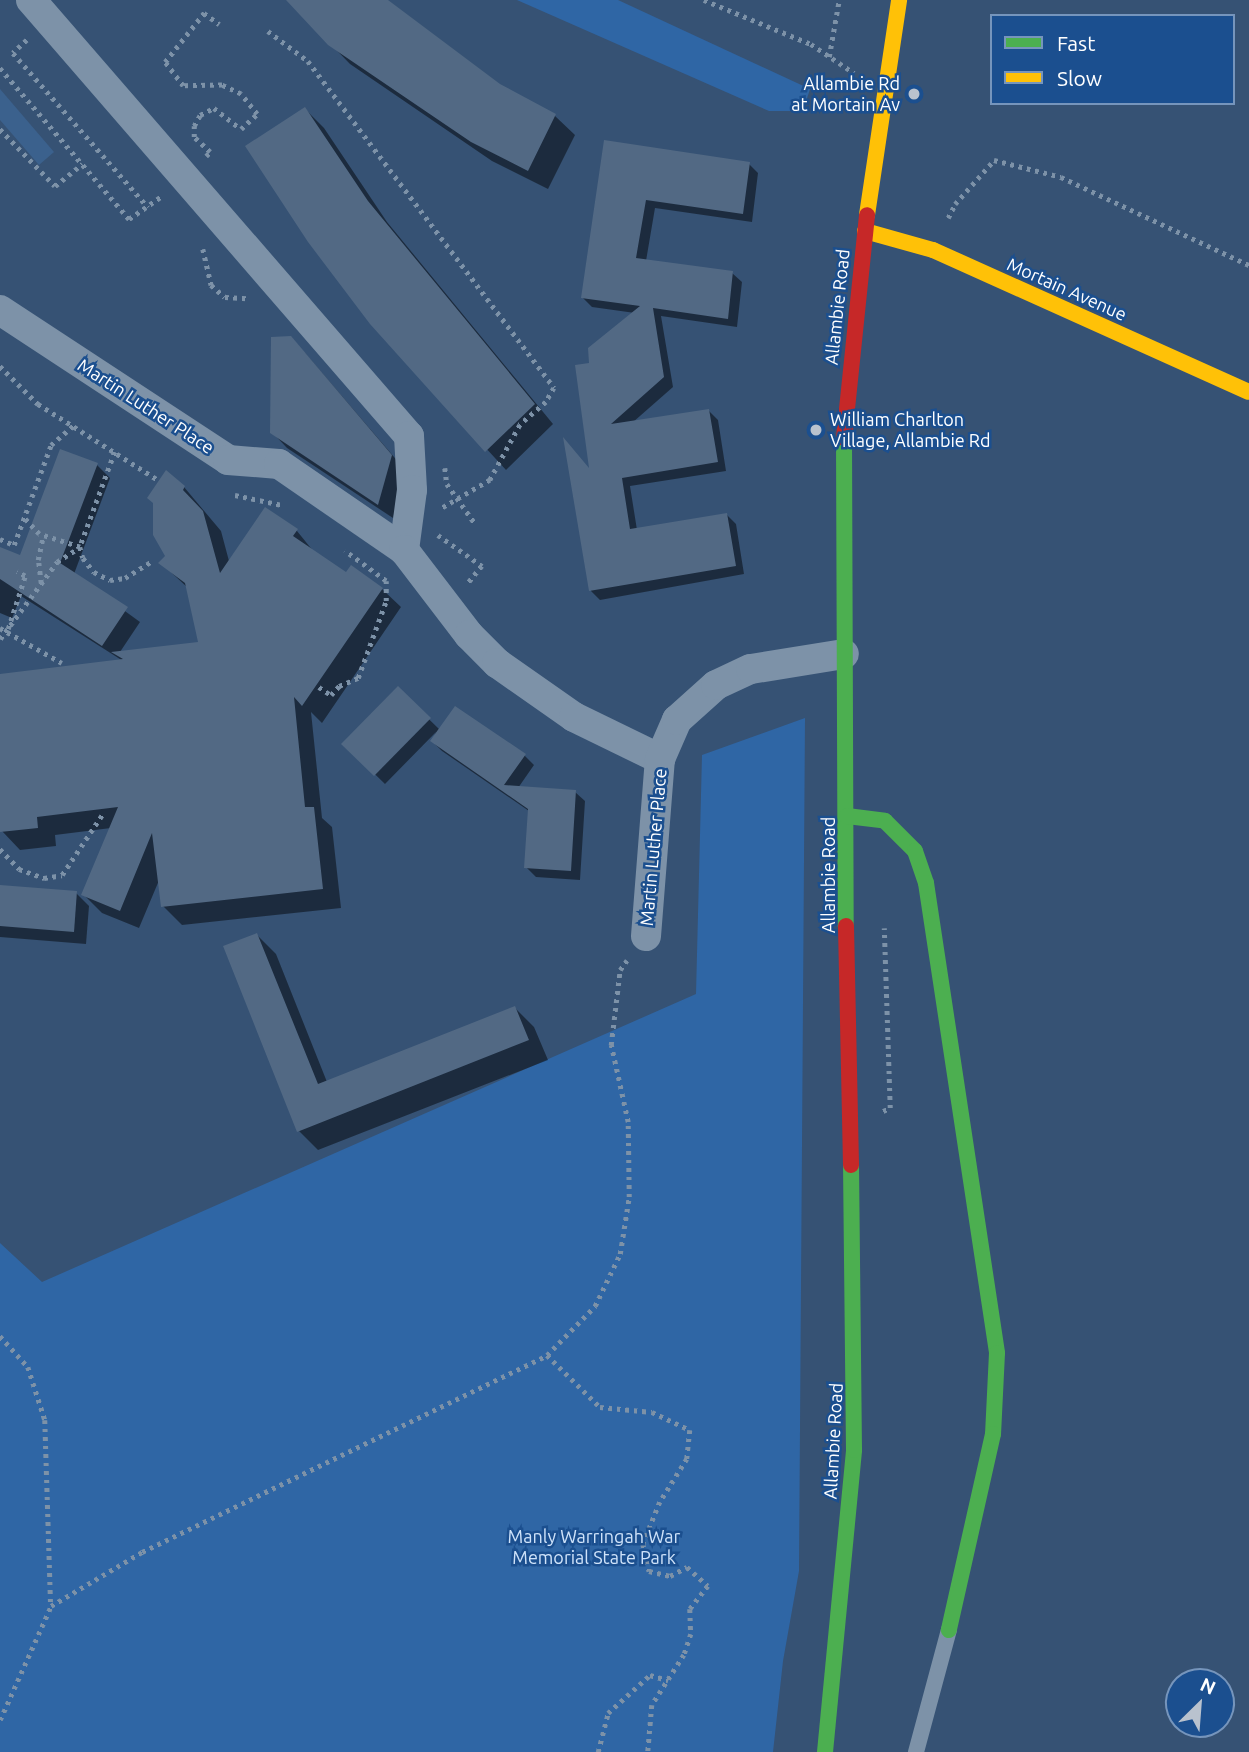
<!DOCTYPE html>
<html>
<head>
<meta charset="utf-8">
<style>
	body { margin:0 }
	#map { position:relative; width:1249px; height:1752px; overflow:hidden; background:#365274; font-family:Ubuntu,sans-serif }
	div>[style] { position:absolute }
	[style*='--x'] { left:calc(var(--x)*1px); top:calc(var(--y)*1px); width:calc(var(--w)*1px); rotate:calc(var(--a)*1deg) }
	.green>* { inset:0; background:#2f66a5 }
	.water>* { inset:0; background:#3b618d }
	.shadow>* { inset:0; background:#0007 }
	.building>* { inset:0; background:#526984 }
	.path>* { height:4.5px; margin-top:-2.25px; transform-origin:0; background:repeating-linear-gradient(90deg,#7d92a8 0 3.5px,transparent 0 8.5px) }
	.lane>* { height:16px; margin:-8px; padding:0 8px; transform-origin:8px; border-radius:8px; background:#7d92a8 }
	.street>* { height:30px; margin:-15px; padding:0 15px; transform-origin:15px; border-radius:15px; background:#7d92a8 }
	.fast>* { height:16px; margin:-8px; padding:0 8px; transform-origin:8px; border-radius:8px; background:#4caf50 }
	.slow>* { height:16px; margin:-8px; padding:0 8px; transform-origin:8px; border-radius:8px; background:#ffc107 }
	.jam>* { height:16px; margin:-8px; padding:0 8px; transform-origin:8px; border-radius:8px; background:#c62828 }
	.dots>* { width:19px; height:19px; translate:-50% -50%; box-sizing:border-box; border:4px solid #1b4f8f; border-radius:50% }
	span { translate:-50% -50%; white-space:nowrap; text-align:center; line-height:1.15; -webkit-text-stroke:5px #1b4f8f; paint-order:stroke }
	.poi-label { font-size:18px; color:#fff }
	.right { translate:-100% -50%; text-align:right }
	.left { translate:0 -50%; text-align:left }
	.street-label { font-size:18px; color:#fff }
	.park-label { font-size:18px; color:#cfe3fa }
	.legend { position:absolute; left:990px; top:14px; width:245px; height:91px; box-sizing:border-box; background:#1b4f8f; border:2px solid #7695bc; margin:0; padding:9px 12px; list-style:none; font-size:21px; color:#fff }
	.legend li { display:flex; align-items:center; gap:14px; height:35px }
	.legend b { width:35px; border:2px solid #7695bc }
	.north { position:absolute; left:1165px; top:1668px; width:70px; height:70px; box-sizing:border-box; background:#1b4f8f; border:2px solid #7695bc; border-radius:50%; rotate:25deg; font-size:19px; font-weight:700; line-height:28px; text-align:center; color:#fff }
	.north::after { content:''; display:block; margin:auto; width:24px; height:32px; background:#b9c2ce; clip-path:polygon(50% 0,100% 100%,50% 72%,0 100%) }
</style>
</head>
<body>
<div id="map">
	<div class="green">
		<div style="clip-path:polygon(517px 0,618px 0,810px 89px,803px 111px,769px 111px)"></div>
		<div style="clip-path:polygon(805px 718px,799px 1571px,783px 1661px,773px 1752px,0 1752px,0 1243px,42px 1282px,696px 994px,702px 755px)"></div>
	</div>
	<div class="water">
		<div style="clip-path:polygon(0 89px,54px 152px,39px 165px,0 120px)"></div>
	</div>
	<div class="shadow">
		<div style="clip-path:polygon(288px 0,385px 0,499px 86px,555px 116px,575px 135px,548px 189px,492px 161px,350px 64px)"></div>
		<div style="clip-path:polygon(305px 109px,324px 128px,387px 222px,553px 424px,506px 470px,371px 323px)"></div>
		<div style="clip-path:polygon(605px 142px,749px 164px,758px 173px,752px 222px,655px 208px,646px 261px,732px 273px,742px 282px,737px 327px,661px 316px,673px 387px,632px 423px,709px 411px,718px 420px,726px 471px,630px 486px,637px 530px,727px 515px,736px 524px,744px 574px,600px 600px,591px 591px,591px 364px,635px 313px,592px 307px,583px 298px)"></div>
		<div style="clip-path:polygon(305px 353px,406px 471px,393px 518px,287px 448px,272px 432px)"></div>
		<div style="clip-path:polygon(97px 465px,110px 478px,74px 574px,140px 622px,120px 652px,200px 643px,188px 588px,161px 563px,167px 556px,155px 534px,184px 487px,221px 531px,229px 561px,265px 509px,297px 531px,314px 552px,346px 574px,382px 589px,401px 607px,322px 723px,311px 712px,322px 818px,332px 827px,341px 908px,182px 925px,163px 906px,160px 878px,139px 928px,102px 913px,83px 894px,111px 828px,55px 835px,56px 846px,20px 850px,2px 831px,0 676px,123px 661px,21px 596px,12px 618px,0 613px,0 549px,21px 558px)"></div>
		<div style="clip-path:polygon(398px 689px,440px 730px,524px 755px,534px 765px,518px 788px,575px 792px,585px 801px,580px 880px,536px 877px,526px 867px,529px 811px,442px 751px,432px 741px,436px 732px,385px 784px,344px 744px)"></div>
		<div style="clip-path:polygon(0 890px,76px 893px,89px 906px,86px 944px,0 937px)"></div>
		<div style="clip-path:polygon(257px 935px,276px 954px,327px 1082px,515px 1008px,534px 1027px,548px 1060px,318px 1150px,299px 1131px)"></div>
	</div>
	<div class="building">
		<div style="clip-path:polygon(286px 0,388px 0,500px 84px,556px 114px,528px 171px,471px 142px,328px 45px)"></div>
		<div style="clip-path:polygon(305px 107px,368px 201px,535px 404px,485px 452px,370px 324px,308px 242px,245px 146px)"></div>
		<div style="clip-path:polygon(604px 140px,750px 162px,743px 214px,646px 200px,636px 258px,733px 271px,728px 319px,653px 308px,664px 377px,611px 424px,709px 409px,718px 462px,622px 478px,630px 529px,727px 513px,736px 566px,589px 591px,563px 437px,589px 468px,575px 365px,589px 363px,588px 348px,640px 306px,581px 298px)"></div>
		<div style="clip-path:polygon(291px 336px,392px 455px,378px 505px,270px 433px,271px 337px)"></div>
		<div style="clip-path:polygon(60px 449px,98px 463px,60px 563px,128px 607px,102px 646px,0 579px,0 547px,20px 555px)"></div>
		<div style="clip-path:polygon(166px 470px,185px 486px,183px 490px,203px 511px,220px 573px,265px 507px,298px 529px,293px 536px,346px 572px,351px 565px,383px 588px,302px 706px,294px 697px,305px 807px,314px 807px,323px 889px,161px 907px,152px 833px,120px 911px,81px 895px,118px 807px,37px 817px,38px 828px,0 832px,0 674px,123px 659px,111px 652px,198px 642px,185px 583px,158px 563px,165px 556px,153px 535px,153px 503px,147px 498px)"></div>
		<div style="clip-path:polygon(398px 686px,431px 718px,374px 776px,341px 744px)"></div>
		<div style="clip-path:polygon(455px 706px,526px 754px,504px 785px,576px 790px,571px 871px,524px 868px,528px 809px,430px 741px)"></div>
		<div style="clip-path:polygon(0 885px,77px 891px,74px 932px,0 926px)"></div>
		<div style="clip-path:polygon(257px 933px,318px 1084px,515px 1006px,529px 1040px,297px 1132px,223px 946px)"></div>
	</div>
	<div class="path">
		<div style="--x:704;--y:0;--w:116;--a:22.4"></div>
		<div style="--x:811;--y:44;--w:52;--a:34"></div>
		<div style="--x:268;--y:31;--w:50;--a:36.9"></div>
		<div style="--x:308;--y:61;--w:409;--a:53"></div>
		<div style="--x:554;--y:388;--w:16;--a:120"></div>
		<div style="--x:546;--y:402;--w:35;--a:139"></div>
		<div style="--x:520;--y:425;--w:63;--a:118.6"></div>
		<div style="--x:490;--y:480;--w:56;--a:149.7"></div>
		<div style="--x:27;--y:40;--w:19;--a:137"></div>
		<div style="--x:13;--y:53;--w:205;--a:48.8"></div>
		<div style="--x:829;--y:57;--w:58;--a:-80"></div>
		<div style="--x:0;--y:68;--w:199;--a:49.5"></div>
		<div style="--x:129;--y:219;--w:38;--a:-35"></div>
		<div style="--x:0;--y:129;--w:79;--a:46"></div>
		<div style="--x:55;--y:186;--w:35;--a:-39"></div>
		<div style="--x:206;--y:156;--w:6;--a:-45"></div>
		<div style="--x:210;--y:152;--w:22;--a:-137"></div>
		<div style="--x:194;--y:137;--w:11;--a:-90"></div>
		<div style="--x:194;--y:126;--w:13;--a:-61"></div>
		<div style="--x:200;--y:115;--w:16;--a:-27"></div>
		<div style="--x:214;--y:108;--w:34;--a:38"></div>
		<div style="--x:241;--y:129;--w:22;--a:-43"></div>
		<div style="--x:257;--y:114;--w:26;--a:-129"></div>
		<div style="--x:241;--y:94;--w:21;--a:-155"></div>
		<div style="--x:222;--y:85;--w:39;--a:179"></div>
		<div style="--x:183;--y:86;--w:30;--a:-127"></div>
		<div style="--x:165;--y:62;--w:63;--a:-51.5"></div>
		<div style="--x:204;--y:13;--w:19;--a:36"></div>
		<div style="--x:948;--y:218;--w:16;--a:-63"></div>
		<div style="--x:955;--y:204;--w:59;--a:-48.4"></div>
		<div style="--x:994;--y:160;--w:69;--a:14.2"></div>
		<div style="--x:1061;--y:177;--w:208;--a:25.1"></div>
		<div style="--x:203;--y:249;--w:37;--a:77"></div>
		<div style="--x:211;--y:285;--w:18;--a:41"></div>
		<div style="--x:225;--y:297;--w:22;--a:3"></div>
		<div style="--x:0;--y:366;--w:54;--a:45"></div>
		<div style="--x:38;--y:404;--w:142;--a:32.3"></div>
		<div style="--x:115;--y:452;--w:101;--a:110.2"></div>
		<div style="--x:80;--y:547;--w:11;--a:75"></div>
		<div style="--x:83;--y:558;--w:18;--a:52"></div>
		<div style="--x:94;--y:572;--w:18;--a:27"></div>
		<div style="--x:110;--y:580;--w:15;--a:-8"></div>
		<div style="--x:125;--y:578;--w:32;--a:-32"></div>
		<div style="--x:445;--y:468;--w:16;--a:83"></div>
		<div style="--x:447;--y:484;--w:47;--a:54.6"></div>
		<div style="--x:235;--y:495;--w:48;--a:12"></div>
		<div style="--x:438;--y:535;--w:54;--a:35.2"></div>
		<div style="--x:482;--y:566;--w:22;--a:129"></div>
		<div style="--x:0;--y:539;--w:15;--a:23"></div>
		<div style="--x:14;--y:545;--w:107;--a:-69.7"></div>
		<div style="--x:51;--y:445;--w:30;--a:-41"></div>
		<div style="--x:41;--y:583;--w:23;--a:-97"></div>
		<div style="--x:38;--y:560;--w:25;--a:-78"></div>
		<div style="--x:0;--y:628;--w:71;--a:29.4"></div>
		<div style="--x:8;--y:629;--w:56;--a:-72.2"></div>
		<div style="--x:25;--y:576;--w:9;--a:-153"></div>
		<div style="--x:0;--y:639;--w:96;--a:-53.5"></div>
		<div style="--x:57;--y:562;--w:27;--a:-33"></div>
		<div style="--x:80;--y:547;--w:43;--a:-162.4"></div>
		<div style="--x:39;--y:534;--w:22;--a:-133"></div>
		<div style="--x:319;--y:687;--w:14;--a:34"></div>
		<div style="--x:331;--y:695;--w:12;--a:-48"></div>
		<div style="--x:339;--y:686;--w:21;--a:-23"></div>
		<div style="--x:358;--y:678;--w:82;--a:-70"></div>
		<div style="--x:386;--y:601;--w:20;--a:-90"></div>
		<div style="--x:386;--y:581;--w:51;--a:-143.8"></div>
		<div style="--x:0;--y:849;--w:28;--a:46"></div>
		<div style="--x:19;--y:869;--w:27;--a:20"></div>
		<div style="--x:44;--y:878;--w:18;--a:-9"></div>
		<div style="--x:62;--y:875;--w:76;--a:-56.3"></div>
		<div style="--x:883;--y:1111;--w:8;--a:-23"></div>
		<div style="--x:890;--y:1108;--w:180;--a:-91.9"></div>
		<div style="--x:0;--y:1336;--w:42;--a:47.9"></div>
		<div style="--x:28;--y:1367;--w:56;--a:72.2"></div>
		<div style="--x:45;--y:1420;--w:186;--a:88.2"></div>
		<div style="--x:51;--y:1606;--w:106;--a:-30.7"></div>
		<div style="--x:142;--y:1552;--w:450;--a:-25.9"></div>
		<div style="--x:547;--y:1355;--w:69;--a:-45.6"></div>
		<div style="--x:595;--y:1306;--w:58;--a:-64.3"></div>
		<div style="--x:620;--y:1254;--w:58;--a:-81"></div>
		<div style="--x:629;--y:1197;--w:75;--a:-90.8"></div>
		<div style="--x:628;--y:1122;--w:79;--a:-102.4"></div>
		<div style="--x:611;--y:1045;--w:76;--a:-83.2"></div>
		<div style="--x:620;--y:970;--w:12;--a:-55"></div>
		<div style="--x:547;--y:1355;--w:74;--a:44.5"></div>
		<div style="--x:600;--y:1407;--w:52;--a:5.5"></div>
		<div style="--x:652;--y:1412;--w:42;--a:25.3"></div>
		<div style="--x:690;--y:1430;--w:29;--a:96"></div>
		<div style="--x:687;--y:1459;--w:51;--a:122.1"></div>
		<div style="--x:660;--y:1502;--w:45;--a:112"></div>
		<div style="--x:643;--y:1544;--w:28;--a:77"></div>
		<div style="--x:649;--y:1571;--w:22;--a:13"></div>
		<div style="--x:670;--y:1576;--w:19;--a:-28"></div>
		<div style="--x:687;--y:1567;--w:28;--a:42"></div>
		<div style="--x:708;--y:1586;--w:29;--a:128"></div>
		<div style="--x:690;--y:1609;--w:25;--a:88"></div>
		<div style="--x:691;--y:1634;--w:22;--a:108"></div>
		<div style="--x:684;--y:1655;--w:59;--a:122.6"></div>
		<div style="--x:652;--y:1705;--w:47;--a:94.9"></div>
		<div style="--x:0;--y:1720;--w:125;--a:-65.9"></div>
		<div style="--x:598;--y:1752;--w:40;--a:-75.6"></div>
		<div style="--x:608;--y:1713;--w:57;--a:-42.1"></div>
		<div style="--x:650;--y:1675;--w:19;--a:16"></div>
	</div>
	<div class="lane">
		<div style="--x:916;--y:1752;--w:126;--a:-74.9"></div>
	</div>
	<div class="street">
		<div style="--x:31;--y:0;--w:577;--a:49.08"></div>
		<div style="--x:409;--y:436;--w:54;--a:86.8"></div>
		<div style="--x:412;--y:490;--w:61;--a:97.6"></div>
		<div style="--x:0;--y:310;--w:273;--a:33.3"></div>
		<div style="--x:228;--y:460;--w:51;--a:4.5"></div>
		<div style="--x:279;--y:464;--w:152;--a:34.5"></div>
		<div style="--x:404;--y:550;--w:107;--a:52.6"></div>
		<div style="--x:469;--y:635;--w:40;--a:45"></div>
		<div style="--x:497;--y:663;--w:94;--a:35"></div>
		<div style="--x:574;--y:717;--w:96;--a:26"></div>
		<div style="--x:646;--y:936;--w:178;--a:-85.5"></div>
		<div style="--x:660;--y:759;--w:43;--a:-66.4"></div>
		<div style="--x:677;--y:720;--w:52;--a:-41.9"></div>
		<div style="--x:716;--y:685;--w:38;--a:-25"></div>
		<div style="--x:751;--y:669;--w:94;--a:-9.2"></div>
	</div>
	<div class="fast">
		<div style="--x:844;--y:438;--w:488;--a:89.8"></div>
		<div style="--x:847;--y:816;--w:38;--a:7"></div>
		<div style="--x:885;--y:821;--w:42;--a:45"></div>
		<div style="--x:915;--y:851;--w:34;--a:71"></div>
		<div style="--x:926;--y:883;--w:475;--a:81.4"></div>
		<div style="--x:997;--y:1353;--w:81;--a:92.8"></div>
		<div style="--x:993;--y:1434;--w:201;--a:102.7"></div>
		<div style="--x:825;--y:1752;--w:303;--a:-84.5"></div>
		<div style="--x:854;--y:1450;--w:285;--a:-90.6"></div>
	</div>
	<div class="slow">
		<div style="--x:867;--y:215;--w:217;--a:-81.5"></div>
		<div style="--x:865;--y:231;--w:71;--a:15.6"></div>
		<div style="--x:933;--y:250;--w:346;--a:24.2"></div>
	</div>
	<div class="jam">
		<div style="--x:844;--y:438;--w:224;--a:-84.1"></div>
		<div style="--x:846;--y:926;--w:239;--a:88.8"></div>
	</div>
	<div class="dots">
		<div style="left:914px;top:94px;background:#b9c2ce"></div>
		<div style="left:816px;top:430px;background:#b9c2ce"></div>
	</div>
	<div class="poi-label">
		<span class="right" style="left:900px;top:94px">Allambie Rd<br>at Mortain Av</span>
		<span class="left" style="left:830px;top:430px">William Charlton<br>Village, Allambie Rd</span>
	</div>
	<div class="street-label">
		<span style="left:1067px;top:289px;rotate:24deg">Mortain Avenue</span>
		<span style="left:837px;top:307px;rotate:-84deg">Allambie Road</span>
		<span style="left:146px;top:406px;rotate:33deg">Martin Luther Place</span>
		<span style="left:653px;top:847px;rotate:-85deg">Martin Luther Place</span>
		<span style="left:828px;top:875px;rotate:-90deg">Allambie Road</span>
		<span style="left:833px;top:1441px;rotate:-87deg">Allambie Road</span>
	</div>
	<div class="park-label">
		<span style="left:594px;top:1547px">Manly Warringah War<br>Memorial State Park</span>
	</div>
	<ul class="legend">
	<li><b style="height:9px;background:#4caf50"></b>Fast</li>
	<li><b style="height:9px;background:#ffc107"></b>Slow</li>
	</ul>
	<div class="north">N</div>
</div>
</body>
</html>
